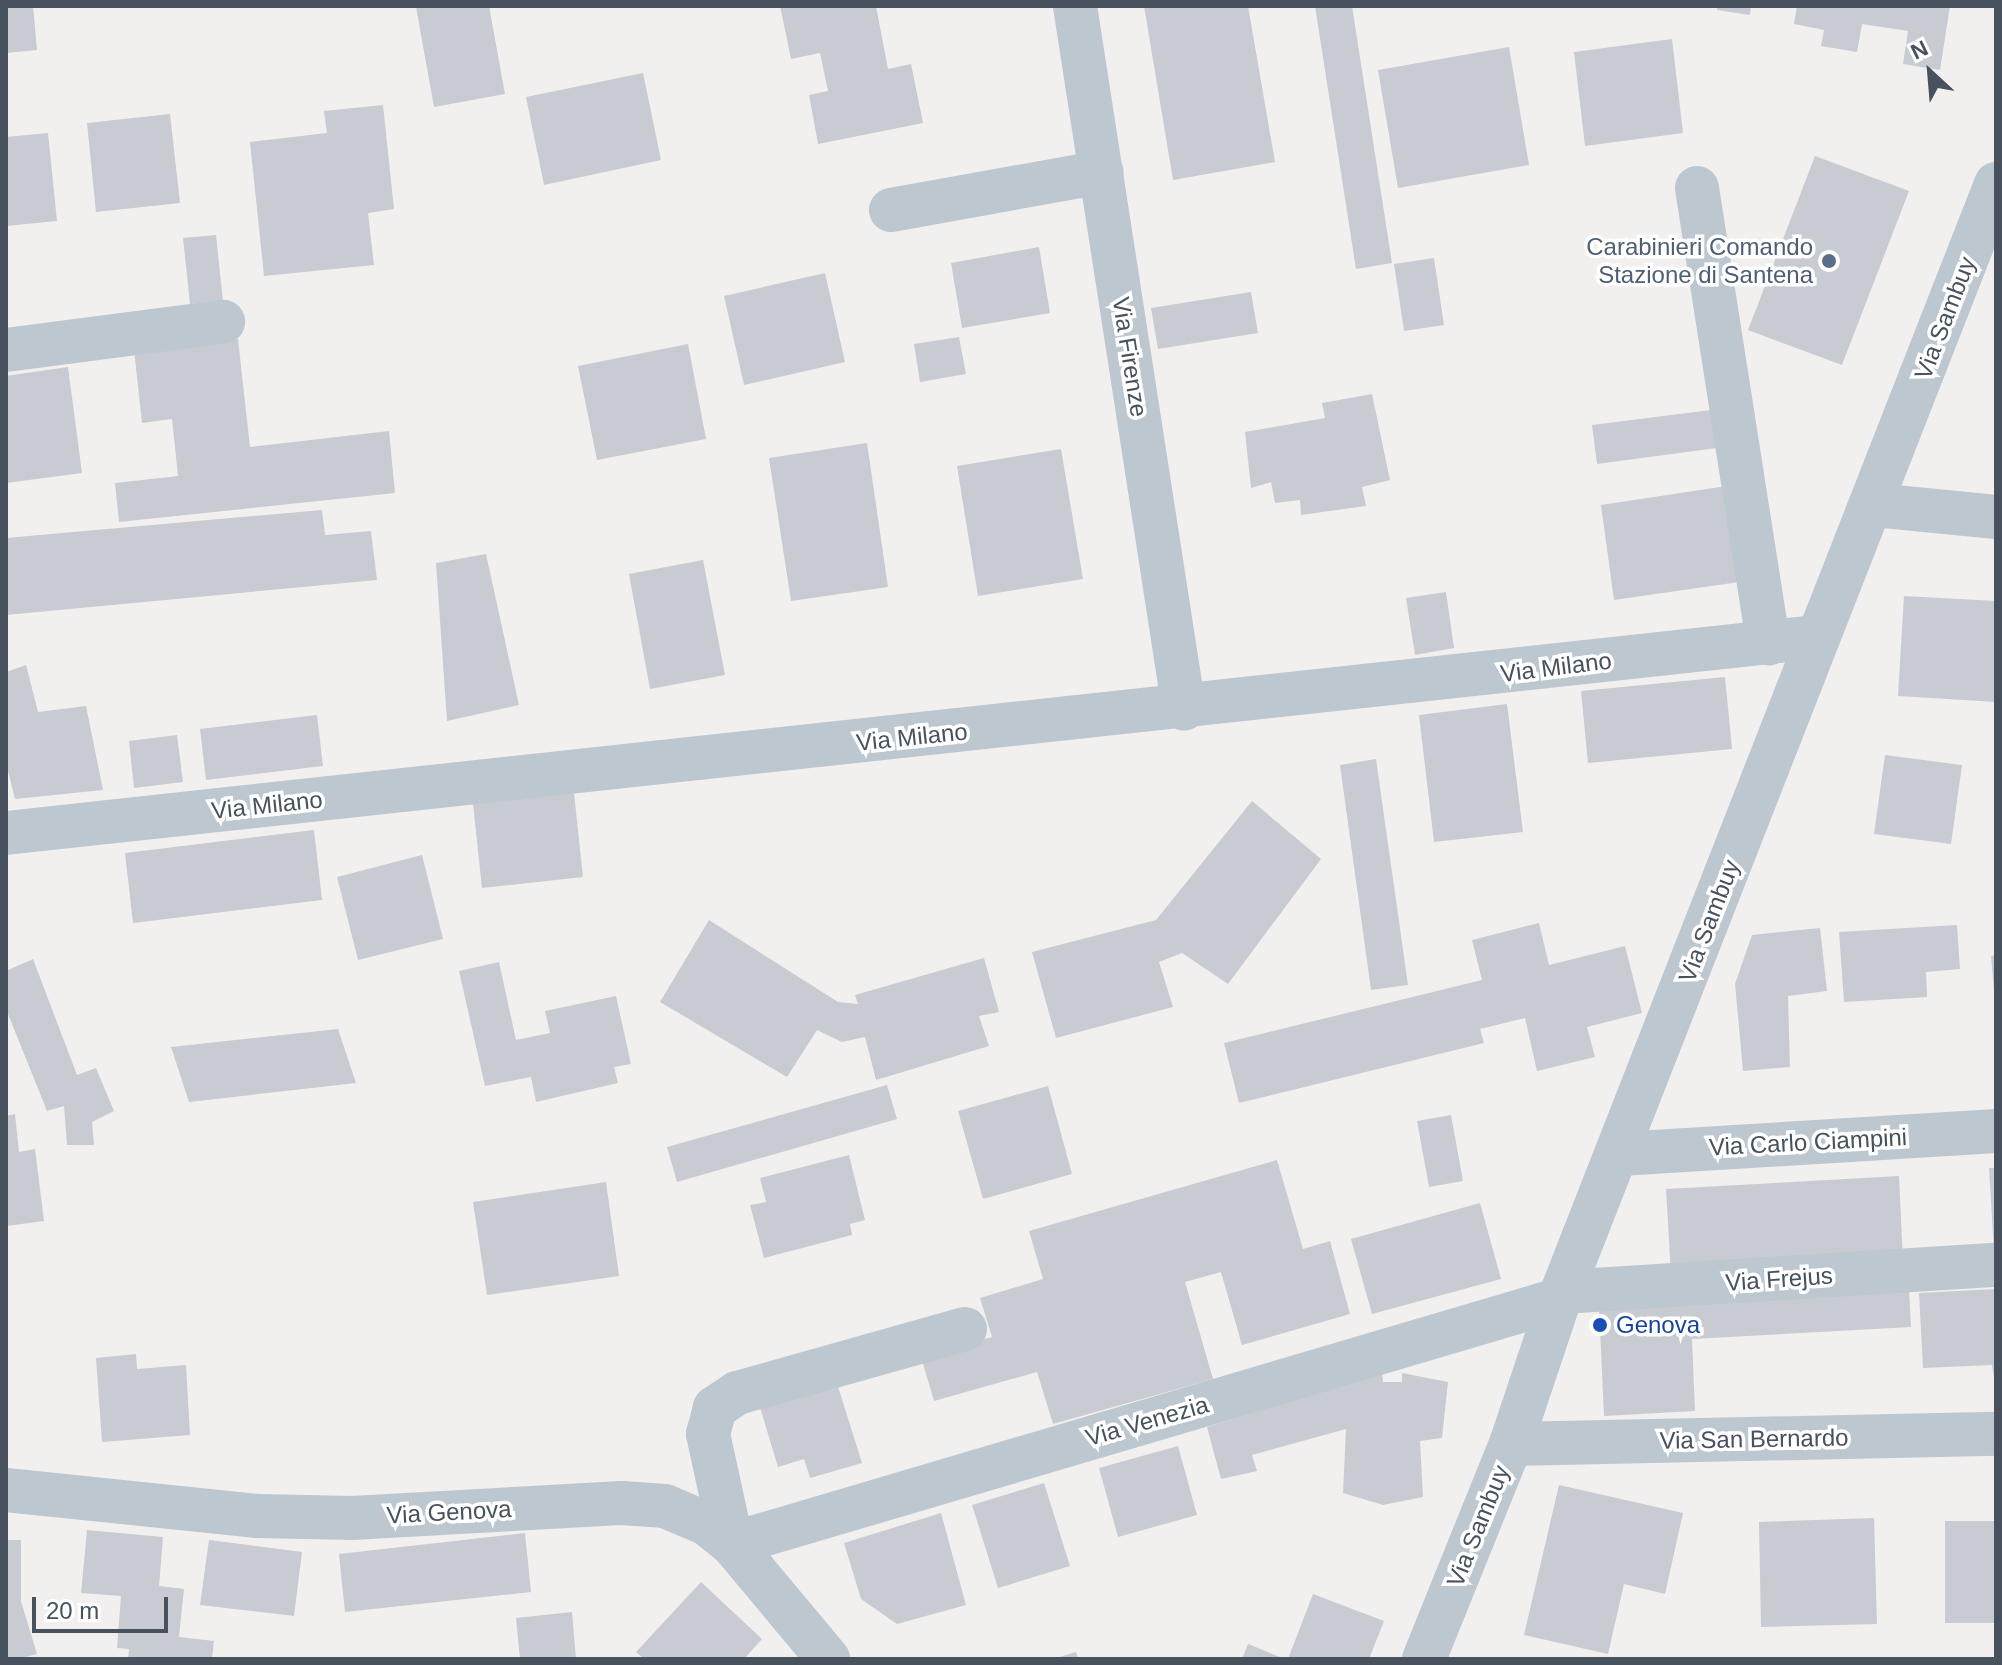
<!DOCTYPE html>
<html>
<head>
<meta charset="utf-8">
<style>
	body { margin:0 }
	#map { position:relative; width:2002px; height:1665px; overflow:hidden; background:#f2efef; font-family:Helvetica,sans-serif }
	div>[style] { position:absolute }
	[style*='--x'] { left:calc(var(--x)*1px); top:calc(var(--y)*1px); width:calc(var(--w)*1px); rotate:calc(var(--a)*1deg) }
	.building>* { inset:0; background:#c9cbd2 }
	.minor>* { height:44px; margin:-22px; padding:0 22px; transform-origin:22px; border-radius:22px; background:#bdc7cf }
	.dots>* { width:22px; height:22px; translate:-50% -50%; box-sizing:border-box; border:4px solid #fff; border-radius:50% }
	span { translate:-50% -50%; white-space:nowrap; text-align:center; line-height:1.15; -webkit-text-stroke:7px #fff; paint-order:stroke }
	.service-label { font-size:24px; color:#4e5e75 }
	.right { translate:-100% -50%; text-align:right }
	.street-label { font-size:24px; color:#47525e }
	.transit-label { font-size:24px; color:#164399 }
	.left { translate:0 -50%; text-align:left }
	.frame { position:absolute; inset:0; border:8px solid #47525e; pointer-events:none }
	.north { position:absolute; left:1890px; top:32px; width:80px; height:80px; -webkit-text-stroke:6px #fff; paint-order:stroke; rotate:334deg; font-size:22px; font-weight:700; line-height:32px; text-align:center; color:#47525e }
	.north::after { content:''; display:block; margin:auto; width:28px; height:36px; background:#47525e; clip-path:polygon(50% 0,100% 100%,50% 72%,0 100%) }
	.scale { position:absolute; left:32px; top:1597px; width:136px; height:36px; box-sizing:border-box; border:4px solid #47525e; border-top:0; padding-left:10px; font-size:24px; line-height:28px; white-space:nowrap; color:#47525e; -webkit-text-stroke:6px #fff; paint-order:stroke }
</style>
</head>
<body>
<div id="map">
	<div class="building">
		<div style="clip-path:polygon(6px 6px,33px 6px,37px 50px,6px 53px)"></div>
		<div style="clip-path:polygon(489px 6px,505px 94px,434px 107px,416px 7px)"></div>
		<div style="clip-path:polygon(780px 6px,876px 6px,888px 69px,911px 64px,923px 123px,818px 144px,809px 95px,828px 91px,820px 53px,791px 59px)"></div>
		<div style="clip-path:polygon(1144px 6px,1248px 6px,1275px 162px,1173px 180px)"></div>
		<div style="clip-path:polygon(1315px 6px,1352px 6px,1392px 263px,1356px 269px)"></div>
		<div style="clip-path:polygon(1718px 6px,1751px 6px,1750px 15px,1717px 10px)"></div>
		<div style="clip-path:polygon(1797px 6px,1950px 6px,1940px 70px,1903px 64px,1908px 31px,1862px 24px,1857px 52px,1821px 46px,1824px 30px,1794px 24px)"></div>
		<div style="clip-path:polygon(1672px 39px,1683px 133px,1585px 146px,1574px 52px)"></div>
		<div style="clip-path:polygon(1509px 47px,1529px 165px,1398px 188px,1378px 70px)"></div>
		<div style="clip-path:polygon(643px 73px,661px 160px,544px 185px,526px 97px)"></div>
		<div style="clip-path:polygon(383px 105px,394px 209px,368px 213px,374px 265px,264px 276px,250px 142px,327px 133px,324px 111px)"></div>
		<div style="clip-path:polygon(170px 114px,180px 203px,96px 212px,87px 123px)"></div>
		<div style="clip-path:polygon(48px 133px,57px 221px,6px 226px,6px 137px)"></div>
		<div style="clip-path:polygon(1815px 156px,1909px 191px,1842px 365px,1748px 330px)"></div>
		<div style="clip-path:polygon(216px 235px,223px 301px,190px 304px,183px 238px)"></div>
		<div style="clip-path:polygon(1039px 247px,1050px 313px,962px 328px,951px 263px)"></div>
		<div style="clip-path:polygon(1434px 258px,1444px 325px,1404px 331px,1394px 264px)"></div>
		<div style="clip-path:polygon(825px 273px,845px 362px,744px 385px,724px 296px)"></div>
		<div style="clip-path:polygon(1251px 292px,1258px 333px,1158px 349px,1151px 308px)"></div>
		<div style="clip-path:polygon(959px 337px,966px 374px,920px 382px,914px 344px)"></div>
		<div style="clip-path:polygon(238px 339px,250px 447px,389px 431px,395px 493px,119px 522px,115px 483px,178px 476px,172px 419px,142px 423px,134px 350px)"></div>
		<div style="clip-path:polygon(688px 344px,706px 439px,597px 460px,578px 366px)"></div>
		<div style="clip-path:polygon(68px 367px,82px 473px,6px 483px,6px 376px)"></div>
		<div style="clip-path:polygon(1372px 394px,1390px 480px,1362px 487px,1366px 506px,1301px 515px,1300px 500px,1275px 503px,1271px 482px,1251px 488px,1245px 432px,1325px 418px,1322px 403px)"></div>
		<div style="clip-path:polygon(1719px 409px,1724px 447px,1597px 464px,1592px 425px)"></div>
		<div style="clip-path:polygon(867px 443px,888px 587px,791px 601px,769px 458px)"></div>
		<div style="clip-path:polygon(1061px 449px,1083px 579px,978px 596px,957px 466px)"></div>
		<div style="clip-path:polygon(1740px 484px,1753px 580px,1614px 600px,1601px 505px)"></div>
		<div style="clip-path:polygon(322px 510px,325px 535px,371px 531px,377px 580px,6px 615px,6px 538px)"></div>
		<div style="clip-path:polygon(486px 554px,519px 705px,447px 721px,436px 563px)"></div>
		<div style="clip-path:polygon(703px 560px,725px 675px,650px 689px,629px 574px)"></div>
		<div style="clip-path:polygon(1446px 592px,1454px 648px,1415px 655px,1406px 598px)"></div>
		<div style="clip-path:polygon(1904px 596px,1996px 601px,1996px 702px,1898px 696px)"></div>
		<div style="clip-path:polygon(26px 665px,38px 712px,86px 706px,103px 790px,15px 799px,6px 763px,6px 672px)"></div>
		<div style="clip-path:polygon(1725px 677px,1732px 749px,1588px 763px,1581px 691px)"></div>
		<div style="clip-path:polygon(1507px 704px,1523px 832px,1434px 842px,1419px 715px)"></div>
		<div style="clip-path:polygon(317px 715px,323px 766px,206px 780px,200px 729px)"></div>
		<div style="clip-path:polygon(177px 735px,183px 782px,134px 788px,129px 741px)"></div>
		<div style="clip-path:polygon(1885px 755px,1962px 765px,1951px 844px,1874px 834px)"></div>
		<div style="clip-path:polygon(1376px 759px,1408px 985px,1371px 990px,1340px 765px)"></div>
		<div style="clip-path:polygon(574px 793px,583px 877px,482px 888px,473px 804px)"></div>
		<div style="clip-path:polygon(1252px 801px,1321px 859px,1228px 984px,1182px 953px,1159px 962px,1173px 1007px,1056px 1038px,1032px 952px,1156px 920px)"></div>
		<div style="clip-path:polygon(314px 830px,322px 900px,133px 923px,125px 853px)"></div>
		<div style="clip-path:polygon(422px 855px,443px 939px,358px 960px,337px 877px)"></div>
		<div style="clip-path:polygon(709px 920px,838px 1002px,858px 1004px,855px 995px,984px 958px,999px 1012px,979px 1016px,989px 1046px,876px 1080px,865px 1037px,842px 1042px,817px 1030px,787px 1077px,660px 1002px)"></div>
		<div style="clip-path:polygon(1539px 923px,1549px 965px,1625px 946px,1642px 1013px,1587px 1027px,1595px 1057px,1537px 1071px,1525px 1018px,1480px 1029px,1484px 1043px,1239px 1103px,1224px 1043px,1482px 980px,1472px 940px)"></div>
		<div style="clip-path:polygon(1957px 925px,1960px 969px,1926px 972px,1927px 997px,1844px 1002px,1839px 932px)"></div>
		<div style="clip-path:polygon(1820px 928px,1827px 991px,1788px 996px,1790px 1067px,1743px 1071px,1735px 984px,1752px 935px)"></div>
		<div style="clip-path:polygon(1996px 955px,1996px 992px,1994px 992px,1991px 956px)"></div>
		<div style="clip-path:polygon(33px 959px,77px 1075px,96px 1068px,114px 1111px,92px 1122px,94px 1145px,67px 1145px,64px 1106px,47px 1111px,6px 1009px,6px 971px)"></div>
		<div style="clip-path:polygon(499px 962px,516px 1040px,550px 1033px,545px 1011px,616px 996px,631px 1064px,614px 1067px,618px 1083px,536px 1102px,531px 1077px,485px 1086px,459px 971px)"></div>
		<div style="clip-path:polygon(338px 1029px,356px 1083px,189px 1102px,171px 1047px)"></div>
		<div style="clip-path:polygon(887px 1085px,897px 1119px,677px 1182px,667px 1147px)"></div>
		<div style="clip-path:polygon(1048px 1086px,1072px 1174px,983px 1199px,958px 1111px)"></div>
		<div style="clip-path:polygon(15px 1114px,19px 1152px,35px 1149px,44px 1221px,6px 1226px,6px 1116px)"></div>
		<div style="clip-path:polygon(1451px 1115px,1463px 1181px,1429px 1187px,1417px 1121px)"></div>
		<div style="clip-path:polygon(849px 1155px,865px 1220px,850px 1224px,852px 1235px,764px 1258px,750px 1205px,766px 1202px,760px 1178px)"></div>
		<div style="clip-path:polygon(1277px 1160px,1303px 1249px,1330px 1241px,1350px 1314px,1242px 1345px,1221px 1272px,1185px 1282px,1213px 1379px,1053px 1424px,1037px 1372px,934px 1401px,921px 1357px,992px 1337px,980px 1298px,1043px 1279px,1029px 1231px)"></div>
		<div style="clip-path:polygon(1989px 1168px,1996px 1168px,1996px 1253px,1994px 1253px)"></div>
		<div style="clip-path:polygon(1899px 1176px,1903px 1261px,1671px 1274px,1666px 1189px)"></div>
		<div style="clip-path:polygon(606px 1182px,619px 1276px,487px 1295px,473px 1202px)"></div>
		<div style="clip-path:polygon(1480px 1203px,1501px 1279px,1372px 1314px,1351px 1239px)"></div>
		<div style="clip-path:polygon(1909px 1289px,1911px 1327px,1692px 1339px,1695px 1411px,1604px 1416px,1599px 1307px)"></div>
		<div style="clip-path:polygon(1996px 1289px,1996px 1389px,1992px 1365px,1923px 1368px,1919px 1293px)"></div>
		<div style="clip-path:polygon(136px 1354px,137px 1369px,186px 1365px,190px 1435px,102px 1442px,96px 1358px)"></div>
		<div style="clip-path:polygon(1382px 1373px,1383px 1382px,1402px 1382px,1402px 1373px,1448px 1382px,1442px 1438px,1420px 1441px,1423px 1497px,1383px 1505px,1343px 1493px,1346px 1429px,1252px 1455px,1257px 1471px,1221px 1479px,1207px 1427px)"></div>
		<div style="clip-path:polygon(836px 1380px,862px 1463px,810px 1478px,804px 1459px,778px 1467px,759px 1404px)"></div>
		<div style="clip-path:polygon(1178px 1446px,1197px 1515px,1118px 1537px,1099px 1468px)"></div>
		<div style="clip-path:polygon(1044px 1483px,1070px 1566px,998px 1588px,972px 1505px)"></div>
		<div style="clip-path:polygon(1559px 1485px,1683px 1513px,1665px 1594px,1624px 1584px,1608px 1654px,1524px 1635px)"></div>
		<div style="clip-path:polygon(941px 1513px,966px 1605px,897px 1624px,861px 1599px,844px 1543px)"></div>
		<div style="clip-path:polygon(1874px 1518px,1877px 1624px,1761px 1627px,1759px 1522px)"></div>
		<div style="clip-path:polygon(1945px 1521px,1996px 1521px,1996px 1623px,1945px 1623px)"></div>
		<div style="clip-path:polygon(87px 1530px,163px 1537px,159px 1586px,184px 1589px,179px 1637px,214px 1641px,212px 1659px,128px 1659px,129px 1649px,117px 1648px,121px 1596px,81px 1593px)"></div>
		<div style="clip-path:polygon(525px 1533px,531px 1592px,345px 1612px,339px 1554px)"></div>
		<div style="clip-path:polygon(6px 1540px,21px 1540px,21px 1601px,37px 1654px,18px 1659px,6px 1659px)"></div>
		<div style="clip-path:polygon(209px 1540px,302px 1552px,294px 1616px,200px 1605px)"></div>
		<div style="clip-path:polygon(701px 1582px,762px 1639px,744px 1659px,644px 1659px,636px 1652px)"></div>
		<div style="clip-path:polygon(1313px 1594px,1384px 1621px,1369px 1659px,1288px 1659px)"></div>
		<div style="clip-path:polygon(572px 1612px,576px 1659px,520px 1659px,516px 1618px)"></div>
		<div style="clip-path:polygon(1248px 1644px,1285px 1659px,1242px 1659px)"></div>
		<div style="clip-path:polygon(1076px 1652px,1078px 1659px,1056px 1659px,1056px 1658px)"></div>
	</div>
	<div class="minor">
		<div style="--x:1075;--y:6;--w:711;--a:81.19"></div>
		<div style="--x:1697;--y:188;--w:461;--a:81.1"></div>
		<div style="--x:891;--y:210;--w:214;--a:-10.2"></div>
		<div style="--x:6;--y:350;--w:219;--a:-7.4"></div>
		<div style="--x:1874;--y:505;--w:123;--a:5.6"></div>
		<div style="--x:6;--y:833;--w:1822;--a:-6.18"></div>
		<div style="--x:1620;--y:1154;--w:377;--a:-3.5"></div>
		<div style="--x:1562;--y:1292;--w:435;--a:-3.6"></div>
		<div style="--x:965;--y:1329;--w:237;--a:164.3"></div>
		<div style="--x:737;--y:1393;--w:27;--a:146"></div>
		<div style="--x:715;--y:1408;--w:27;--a:105"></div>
		<div style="--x:708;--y:1434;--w:113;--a:77.7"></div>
		<div style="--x:732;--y:1544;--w:864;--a:-16.46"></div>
		<div style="--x:1511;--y:1444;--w:485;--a:-1.2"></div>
		<div style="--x:6;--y:1490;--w:253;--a:5.9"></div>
		<div style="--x:258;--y:1516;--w:94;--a:1.2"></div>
		<div style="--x:352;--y:1518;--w:270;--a:-3.2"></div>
		<div style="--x:622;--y:1503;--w:43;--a:4"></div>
		<div style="--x:665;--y:1506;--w:46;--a:23.2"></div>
		<div style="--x:707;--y:1524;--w:32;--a:39"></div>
		<div style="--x:732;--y:1544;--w:150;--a:50.1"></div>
		<div style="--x:1424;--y:1659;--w:232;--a:-68"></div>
		<div style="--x:1511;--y:1444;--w:160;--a:-71.5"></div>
		<div style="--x:1562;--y:1292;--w:1190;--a:-68.61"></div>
	</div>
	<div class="dots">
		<div style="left:1829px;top:261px;background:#5c6f8a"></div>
		<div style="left:1600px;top:1325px;background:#1a4fb4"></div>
	</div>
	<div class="service-label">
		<span class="right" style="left:1813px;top:261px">Carabinieri Comando<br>Stazione di Santena</span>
	</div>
	<div class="street-label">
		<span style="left:1945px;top:318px;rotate:-69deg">Via Sambuy</span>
		<span style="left:1130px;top:357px;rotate:81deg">Via Firenze</span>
		<span style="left:1556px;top:667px;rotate:-7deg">Via Milano</span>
		<span style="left:912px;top:737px;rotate:-6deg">Via Milano</span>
		<span style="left:267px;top:805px;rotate:-6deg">Via Milano</span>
		<span style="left:1709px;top:921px;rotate:-69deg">Via Sambuy</span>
		<span style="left:1808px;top:1142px;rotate:-3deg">Via Carlo Ciampini</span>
		<span style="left:1779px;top:1279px;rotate:-4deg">Via Frejus</span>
		<span style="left:1147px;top:1421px;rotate:-16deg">Via Venezia</span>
		<span style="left:1754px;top:1439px;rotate:-1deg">Via San Bernardo</span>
		<span style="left:449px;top:1512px;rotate:-3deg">Via Genova</span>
		<span style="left:1478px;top:1526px;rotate:-68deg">Via Sambuy</span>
	</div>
	<div class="transit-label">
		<span class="left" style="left:1616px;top:1325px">Genova</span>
	</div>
	<div class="frame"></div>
	<div class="north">N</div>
	<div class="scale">20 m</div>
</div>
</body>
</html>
